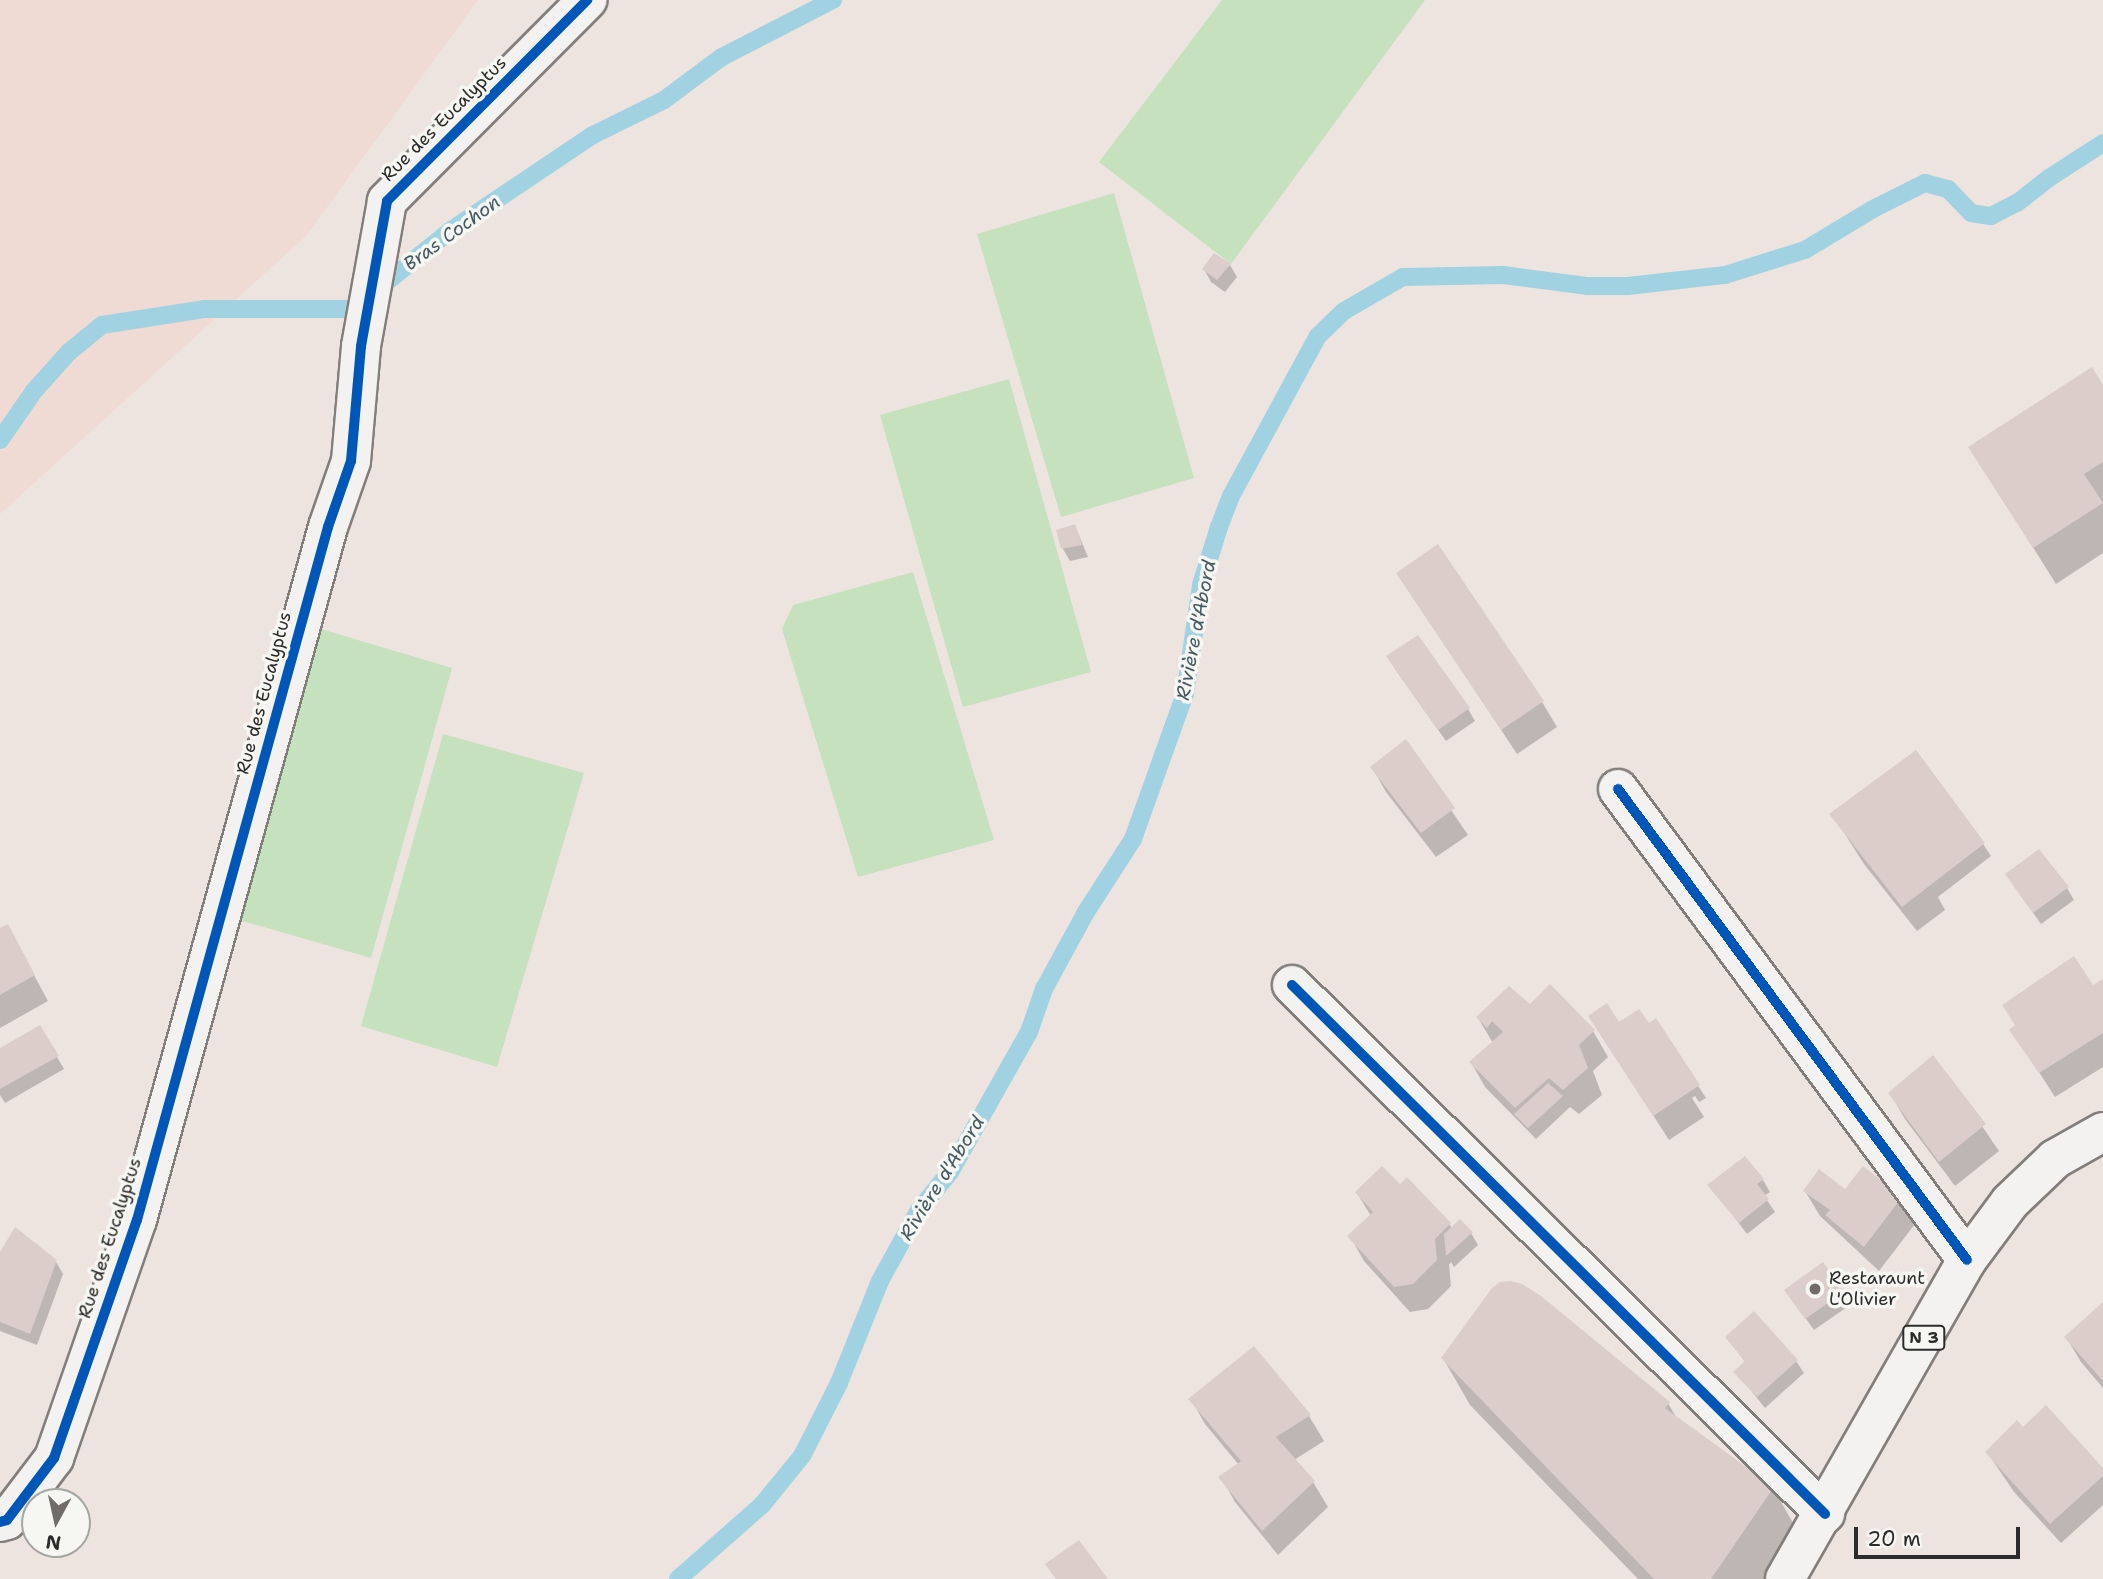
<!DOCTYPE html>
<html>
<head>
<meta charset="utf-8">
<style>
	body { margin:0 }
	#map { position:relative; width:2103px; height:1579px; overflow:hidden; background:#ede4e0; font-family:"Shantell Sans",sans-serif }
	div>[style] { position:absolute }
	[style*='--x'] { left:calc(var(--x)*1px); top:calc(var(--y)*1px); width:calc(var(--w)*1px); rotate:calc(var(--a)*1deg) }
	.built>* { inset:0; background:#efdad4 }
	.green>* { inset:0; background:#c6e1be }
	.shadow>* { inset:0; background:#0003 }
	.stream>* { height:18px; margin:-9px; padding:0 9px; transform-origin:9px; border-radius:9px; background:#a1d2e1 }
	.building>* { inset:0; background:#dbcdc9 }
	.roads { filter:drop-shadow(2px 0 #827e7c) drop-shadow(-2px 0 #827e7c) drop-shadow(0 2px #827e7c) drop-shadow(0 -2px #827e7c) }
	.street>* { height:38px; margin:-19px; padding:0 19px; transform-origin:19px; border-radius:19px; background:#f4f2f0 }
	.primary>* { height:38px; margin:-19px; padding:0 19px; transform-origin:19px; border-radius:19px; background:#f4f2f0 }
	.cycleway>* { height:10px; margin:-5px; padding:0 5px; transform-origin:5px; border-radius:5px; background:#0057b8 }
	.dots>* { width:19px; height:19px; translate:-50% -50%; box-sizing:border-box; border:4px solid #f6f6f2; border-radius:50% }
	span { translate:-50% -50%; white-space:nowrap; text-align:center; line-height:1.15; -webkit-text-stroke:7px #f6f6f2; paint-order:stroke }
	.shield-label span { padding:2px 5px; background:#f6f6f2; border:2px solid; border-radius:5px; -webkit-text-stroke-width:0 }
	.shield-label { font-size:16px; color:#2b2b2b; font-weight:700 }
	.street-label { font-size:18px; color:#2b2b2b }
	.poi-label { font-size:18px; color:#2b2b2b }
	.left { translate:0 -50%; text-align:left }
	.water-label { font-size:19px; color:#455b62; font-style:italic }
	.north { position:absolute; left:21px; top:1488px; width:70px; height:70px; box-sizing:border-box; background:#f6f6f2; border:2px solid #a5a5a2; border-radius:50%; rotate:188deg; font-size:19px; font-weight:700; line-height:28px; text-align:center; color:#2b2b2b }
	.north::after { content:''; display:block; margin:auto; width:24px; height:32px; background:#6f6c6a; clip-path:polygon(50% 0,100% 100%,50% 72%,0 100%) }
	.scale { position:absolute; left:1854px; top:1527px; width:166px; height:32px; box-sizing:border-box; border:4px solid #2b2b2b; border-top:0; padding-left:9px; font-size:21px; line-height:24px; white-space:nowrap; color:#2b2b2b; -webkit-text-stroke:5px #f6f6f2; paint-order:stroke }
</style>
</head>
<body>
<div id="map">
	<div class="built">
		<div style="clip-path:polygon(0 0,478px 0,306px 236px,0 514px)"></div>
	</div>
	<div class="green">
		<div style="clip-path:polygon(1222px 0,1425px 0,1231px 264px,1099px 162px)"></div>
		<div style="clip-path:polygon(1114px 193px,1194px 478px,1061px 517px,977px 234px)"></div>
		<div style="clip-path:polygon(1009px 379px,1091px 672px,963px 707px,880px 415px)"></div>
		<div style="clip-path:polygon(913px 572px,994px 840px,858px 877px,782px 629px,793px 605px)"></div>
		<div style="clip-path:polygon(321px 629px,452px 668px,371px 958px,239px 920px)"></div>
		<div style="clip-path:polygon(443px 734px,584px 773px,497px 1067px,361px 1026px)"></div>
	</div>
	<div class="shadow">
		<div style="clip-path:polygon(1230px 265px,1237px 277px,1225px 292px,1211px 282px,1204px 269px)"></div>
		<div style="clip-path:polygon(2103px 388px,2103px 553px,2056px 584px,1970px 447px)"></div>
		<div style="clip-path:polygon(1075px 526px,1088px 557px,1070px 561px,1063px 549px)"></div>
		<div style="clip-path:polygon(1398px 573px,1542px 702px,1557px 727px,1517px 754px)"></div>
		<div style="clip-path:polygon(1395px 669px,1468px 709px,1475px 721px,1446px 741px)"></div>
		<div style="clip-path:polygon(1405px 742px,1468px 835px,1436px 857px,1386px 792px,1372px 767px)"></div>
		<div style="clip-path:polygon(1832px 814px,1983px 844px,1991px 856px,1938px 897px,1945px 910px,1917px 931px,1864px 864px)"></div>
		<div style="clip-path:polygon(2014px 886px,2067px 888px,2074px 900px,2041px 924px)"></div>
		<div style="clip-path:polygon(0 930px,21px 951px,48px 1001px,0 1028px)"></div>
		<div style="clip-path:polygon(2103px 981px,2103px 1067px,2055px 1097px,2012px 1030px)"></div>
		<div style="clip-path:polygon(1590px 1017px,1619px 1024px,1658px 1041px,1656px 1021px,1706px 1098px,1699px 1102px,1695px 1096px,1692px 1098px,1704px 1117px,1669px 1140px)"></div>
		<div style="clip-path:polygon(1478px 1018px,1593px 1031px,1608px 1057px,1593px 1071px,1602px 1095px,1579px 1114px,1570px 1107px,1536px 1139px,1485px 1087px,1471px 1062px,1493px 1043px)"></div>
		<div style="clip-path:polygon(40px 1028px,64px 1069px,5px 1103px,0 1095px,0 1050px)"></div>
		<div style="clip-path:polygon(1949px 1078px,1999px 1151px,1955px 1186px,1905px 1119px,1890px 1093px)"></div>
		<div style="clip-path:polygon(1763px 1180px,1770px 1192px,1764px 1196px,1775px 1212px,1747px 1234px,1710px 1185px)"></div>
		<div style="clip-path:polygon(1400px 1186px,1448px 1222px,1452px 1229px,1471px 1233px,1478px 1245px,1454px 1267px,1451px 1262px,1449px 1265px,1451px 1286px,1428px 1309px,1410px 1312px,1364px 1261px,1350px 1236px,1371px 1216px,1357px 1193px)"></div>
		<div style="clip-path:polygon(1805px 1191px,1901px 1199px,1915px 1224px,1879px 1271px,1820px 1216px)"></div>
		<div style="clip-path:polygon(0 1255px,56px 1262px,63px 1274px,37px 1345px,0 1331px)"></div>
		<div style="clip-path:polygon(1843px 1293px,1850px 1305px,1814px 1330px,1794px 1302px)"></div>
		<div style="clip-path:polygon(2103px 1305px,2103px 1388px,2081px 1362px,2066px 1337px)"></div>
		<div style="clip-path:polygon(1727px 1338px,1796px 1361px,1804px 1373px,1765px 1408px,1736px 1372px,1746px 1363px)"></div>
		<div style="clip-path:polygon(1254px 1348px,1309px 1416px,1324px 1441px,1294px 1460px,1313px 1482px,1328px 1507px,1278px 1555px,1235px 1502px,1221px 1477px,1239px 1465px,1205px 1424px,1191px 1399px)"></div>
		<div style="clip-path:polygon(1443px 1358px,1668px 1403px,1677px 1419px,1773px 1488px,1800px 1535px,1769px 1579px,1638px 1579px,1470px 1405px)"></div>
		<div style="clip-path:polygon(1987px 1452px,2103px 1471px,2103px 1505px,2061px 1543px,2014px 1492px)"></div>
	</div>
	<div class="stream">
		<div style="--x:0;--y:440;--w:60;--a:-55.2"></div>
		<div style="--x:34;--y:391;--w:52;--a:-48.1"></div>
		<div style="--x:69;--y:352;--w:43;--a:-39.3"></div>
		<div style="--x:102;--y:325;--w:103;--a:-8.9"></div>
		<div style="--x:204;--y:309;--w:149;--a:0"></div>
		<div style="--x:353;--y:309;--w:124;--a:-38.8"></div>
		<div style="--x:450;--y:231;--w:172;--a:-33.9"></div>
		<div style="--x:593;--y:135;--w:79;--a:-26.2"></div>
		<div style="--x:664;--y:100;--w:72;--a:-36.6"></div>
		<div style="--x:722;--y:57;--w:125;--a:-27.2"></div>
		<div style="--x:678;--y:1579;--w:112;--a:-41.4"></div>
		<div style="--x:762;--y:1505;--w:63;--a:-50.8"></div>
		<div style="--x:802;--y:1456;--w:82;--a:-63.1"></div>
		<div style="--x:839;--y:1383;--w:110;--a:-68.1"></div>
		<div style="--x:880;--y:1281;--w:81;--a:-61.2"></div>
		<div style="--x:919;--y:1210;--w:49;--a:-50.8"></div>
		<div style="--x:950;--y:1172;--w:161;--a:-60.6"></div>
		<div style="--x:1029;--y:1032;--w:46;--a:-70.8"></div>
		<div style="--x:1044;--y:989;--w:88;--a:-61.4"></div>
		<div style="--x:1086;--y:912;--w:87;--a:-57.2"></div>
		<div style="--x:1133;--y:839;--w:154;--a:-70.3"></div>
		<div style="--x:1185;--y:694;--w:110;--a:-81.6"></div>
		<div style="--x:1201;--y:585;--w:61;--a:-72.8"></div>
		<div style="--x:1219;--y:527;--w:33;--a:-69"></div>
		<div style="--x:1231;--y:496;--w:182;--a:-61.5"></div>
		<div style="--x:1318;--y:336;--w:36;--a:-44"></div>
		<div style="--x:1344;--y:311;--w:68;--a:-30"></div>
		<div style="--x:1403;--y:277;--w:100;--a:-1.1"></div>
		<div style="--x:1503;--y:275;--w:86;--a:7.4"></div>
		<div style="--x:1588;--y:286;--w:40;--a:0"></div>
		<div style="--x:1628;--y:286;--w:98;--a:-6.5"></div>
		<div style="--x:1725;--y:275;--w:84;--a:-17.4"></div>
		<div style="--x:1805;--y:250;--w:79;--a:-31.1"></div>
		<div style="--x:1873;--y:209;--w:58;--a:-26.6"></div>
		<div style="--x:1925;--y:183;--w:24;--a:15"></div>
		<div style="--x:1948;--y:189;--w:33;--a:46"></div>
		<div style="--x:1971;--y:213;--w:20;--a:9"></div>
		<div style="--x:1991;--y:216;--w:29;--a:-27"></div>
		<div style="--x:2017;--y:203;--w:41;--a:-38"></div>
		<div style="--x:2049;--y:178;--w:64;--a:-32.9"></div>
	</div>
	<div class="building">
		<div style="clip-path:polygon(1214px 253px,1231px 264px,1217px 280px,1202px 269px)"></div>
		<div style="clip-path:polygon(2092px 367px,2103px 385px,2103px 462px,2084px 474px,2103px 503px,2033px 548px,1968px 447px)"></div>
		<div style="clip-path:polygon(1075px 524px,1082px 545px,1061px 549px,1056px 530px)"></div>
		<div style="clip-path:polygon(1438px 544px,1544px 701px,1501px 730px,1396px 573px)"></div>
		<div style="clip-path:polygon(1418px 635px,1470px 708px,1438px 730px,1386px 656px)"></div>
		<div style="clip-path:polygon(1406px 739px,1455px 808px,1421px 833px,1370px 767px)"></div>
		<div style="clip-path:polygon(1916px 750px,1985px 843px,1902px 907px,1829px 814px)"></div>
		<div style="clip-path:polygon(2039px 849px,2069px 887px,2033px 913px,2005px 874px)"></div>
		<div style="clip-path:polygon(8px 924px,35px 975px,0 995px,0 928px)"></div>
		<div style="clip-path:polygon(2074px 956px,2093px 985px,2103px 979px,2103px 1033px,2039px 1073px,2009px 1030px,2015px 1025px,2002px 1005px)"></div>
		<div style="clip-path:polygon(1550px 984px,1595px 1030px,1579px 1045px,1588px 1068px,1563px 1090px,1549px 1078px,1515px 1108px,1469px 1062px,1503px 1032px,1492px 1021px,1487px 1028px,1476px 1017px,1509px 986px,1530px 1004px)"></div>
		<div style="clip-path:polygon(1607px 1003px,1619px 1022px,1639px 1009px,1649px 1023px,1656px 1018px,1700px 1085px,1653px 1116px,1588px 1016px)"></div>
		<div style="clip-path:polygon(40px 1025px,59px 1056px,0 1089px,0 1048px)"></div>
		<div style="clip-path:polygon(1933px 1055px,1986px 1124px,1939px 1162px,1888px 1093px)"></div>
		<div style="clip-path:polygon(1548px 1083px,1563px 1096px,1528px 1128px,1514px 1114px)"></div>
		<div style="clip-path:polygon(1745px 1156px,1764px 1179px,1757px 1184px,1769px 1199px,1739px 1223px,1707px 1185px)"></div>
		<div style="clip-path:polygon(1382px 1166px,1400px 1184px,1407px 1177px,1451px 1223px,1435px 1239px,1437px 1260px,1413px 1284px,1394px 1287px,1347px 1236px,1373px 1212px,1355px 1192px)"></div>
		<div style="clip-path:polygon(1863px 1166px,1902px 1197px,1864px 1247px,1825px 1215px,1830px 1210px,1803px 1191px,1819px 1169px,1845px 1189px)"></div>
		<div style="clip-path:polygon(1460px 1219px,1473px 1232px,1446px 1256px,1444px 1234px)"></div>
		<div style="clip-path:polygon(15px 1227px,57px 1260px,30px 1334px,0 1322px,0 1252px)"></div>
		<div style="clip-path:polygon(1823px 1262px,1844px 1292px,1805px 1319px,1784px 1290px)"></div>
		<div style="clip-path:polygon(1511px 1281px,1522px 1284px,1541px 1296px,1670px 1402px,1665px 1408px,1774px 1487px,1711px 1579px,1654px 1579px,1441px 1358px,1492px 1288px,1500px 1282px)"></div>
		<div style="clip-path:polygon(2103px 1302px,2103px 1381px,2064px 1337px)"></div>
		<div style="clip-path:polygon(1754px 1311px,1798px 1360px,1757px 1397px,1733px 1372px,1745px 1361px,1725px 1337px)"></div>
		<div style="clip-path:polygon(1254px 1346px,1311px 1415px,1276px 1437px,1315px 1481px,1262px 1531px,1218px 1477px,1241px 1461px,1188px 1399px)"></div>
		<div style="clip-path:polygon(2046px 1405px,2103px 1468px,2103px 1476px,2050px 1524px,1985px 1452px,2017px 1420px,2023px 1427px)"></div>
		<div style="clip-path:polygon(1079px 1540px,1108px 1579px,1056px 1579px,1045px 1564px)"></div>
	</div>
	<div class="roads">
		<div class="street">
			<div style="--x:1618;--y:789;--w:586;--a:53.46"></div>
			<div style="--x:1292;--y:985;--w:751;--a:44.78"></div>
			<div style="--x:0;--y:1522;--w:7;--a:-16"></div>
			<div style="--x:7;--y:1520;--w:78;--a:-52.8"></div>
			<div style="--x:54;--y:1458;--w:252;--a:-70.8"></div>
			<div style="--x:137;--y:1220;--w:719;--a:-74.59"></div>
			<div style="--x:328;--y:527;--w:70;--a:-70.8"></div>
			<div style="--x:351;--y:461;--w:115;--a:-85"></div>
			<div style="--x:361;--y:346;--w:147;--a:-79.8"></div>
			<div style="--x:387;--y:201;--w:284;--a:-45.1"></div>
		</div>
		<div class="primary">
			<div style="--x:1785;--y:1579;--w:367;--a:-60.3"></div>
			<div style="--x:1967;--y:1260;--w:72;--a:-53.4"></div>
			<div style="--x:2010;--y:1202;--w:62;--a:-43.7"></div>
			<div style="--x:2055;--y:1159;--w:55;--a:-29.4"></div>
		</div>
	</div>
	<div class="cycleway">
		<div style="--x:1618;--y:789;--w:586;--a:53.46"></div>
		<div style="--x:1292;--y:985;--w:751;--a:44.78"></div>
		<div style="--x:0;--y:1522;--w:7;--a:-16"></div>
		<div style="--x:7;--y:1520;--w:78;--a:-52.8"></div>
		<div style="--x:54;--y:1458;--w:252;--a:-70.8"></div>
		<div style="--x:137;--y:1220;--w:719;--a:-74.59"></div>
		<div style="--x:328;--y:527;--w:70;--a:-70.8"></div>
		<div style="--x:351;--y:461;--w:115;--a:-85"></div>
		<div style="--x:361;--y:346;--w:147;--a:-79.8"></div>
		<div style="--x:387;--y:201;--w:284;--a:-45.1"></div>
	</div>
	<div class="dots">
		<div style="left:1815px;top:1289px;background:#6f6c6a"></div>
	</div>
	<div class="shield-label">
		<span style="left:1924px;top:1338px">N 3</span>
	</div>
	<div class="street-label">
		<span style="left:444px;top:119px;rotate:-45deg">Rue des Eucalyptus</span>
		<span style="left:264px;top:693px;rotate:-75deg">Rue des Eucalyptus</span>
		<span style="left:110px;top:1238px;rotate:-72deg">Rue des Eucalyptus</span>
	</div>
	<div class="poi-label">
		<span class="left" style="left:1829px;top:1289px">Restaraunt<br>L'Olivier</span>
	</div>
	<div class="water-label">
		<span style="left:452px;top:233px;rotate:-36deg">Bras Cochon</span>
		<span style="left:1196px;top:630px;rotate:-79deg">Rivière d'Abord</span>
		<span style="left:942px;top:1178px;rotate:-58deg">Rivière d'Abord</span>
	</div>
	<div class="north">N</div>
	<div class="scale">20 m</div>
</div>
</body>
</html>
